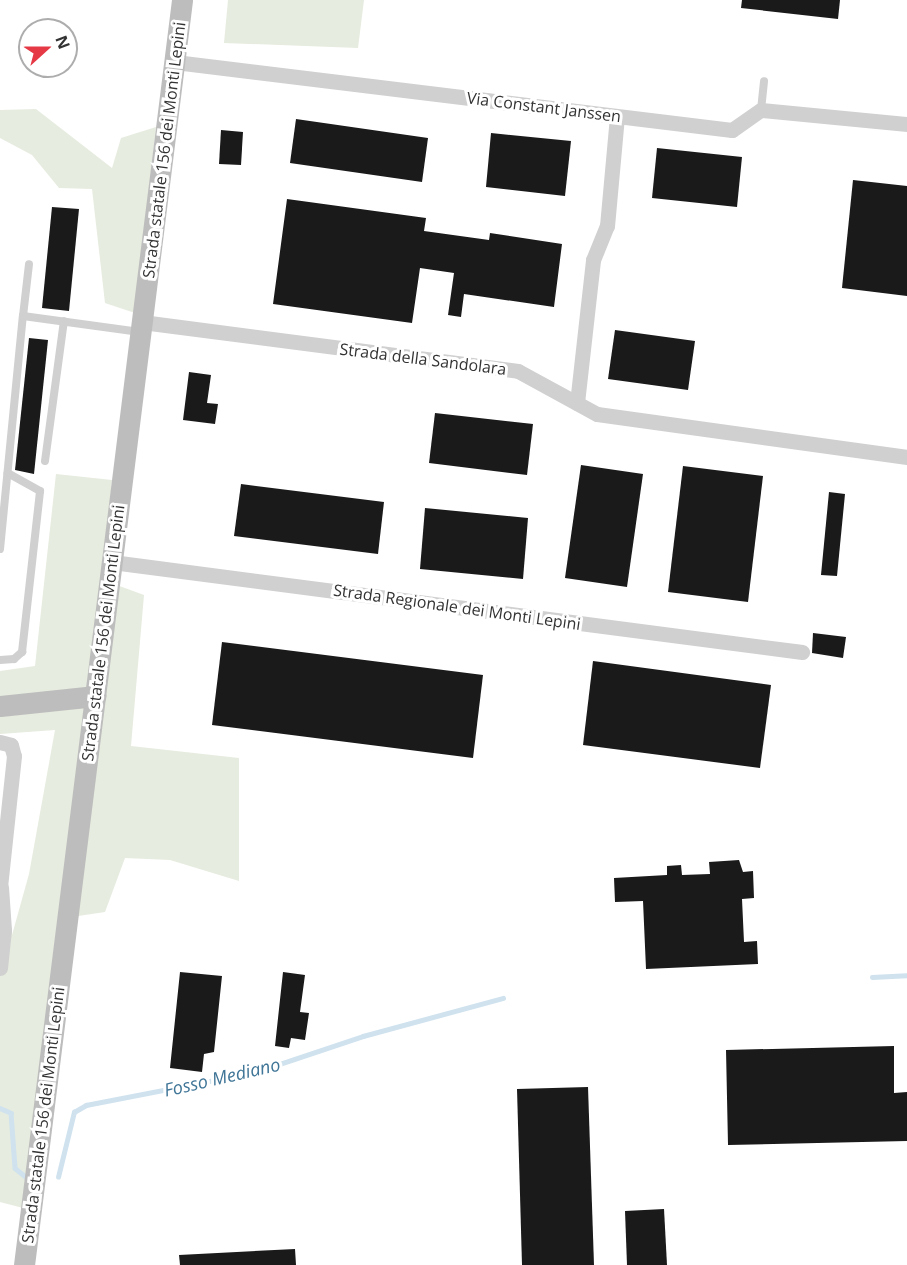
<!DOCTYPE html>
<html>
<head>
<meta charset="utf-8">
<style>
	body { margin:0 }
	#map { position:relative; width:907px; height:1265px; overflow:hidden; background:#fff; font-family:"Open Sans",sans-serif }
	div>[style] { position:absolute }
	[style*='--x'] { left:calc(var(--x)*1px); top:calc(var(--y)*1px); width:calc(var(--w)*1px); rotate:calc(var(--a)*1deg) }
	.green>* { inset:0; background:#e6ecdf }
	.stream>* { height:4.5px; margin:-2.25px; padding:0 2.25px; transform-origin:2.25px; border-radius:2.25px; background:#cfe2ee }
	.building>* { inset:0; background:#1a1a1a }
	.lane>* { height:8px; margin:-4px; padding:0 4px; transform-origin:4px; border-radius:4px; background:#d0d0d0 }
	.street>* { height:15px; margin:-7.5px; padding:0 7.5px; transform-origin:7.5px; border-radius:7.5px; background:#d0d0d0 }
	.secondary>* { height:21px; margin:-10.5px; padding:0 10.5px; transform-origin:10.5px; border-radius:10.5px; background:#bdbdbd }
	span { translate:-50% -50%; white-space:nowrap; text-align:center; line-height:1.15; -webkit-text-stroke:6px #fff; paint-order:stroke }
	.street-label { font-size:16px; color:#333 }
	.water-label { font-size:18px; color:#3f7597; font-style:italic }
	.north { position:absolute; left:18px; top:18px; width:60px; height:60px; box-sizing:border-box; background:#fff; border:2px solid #adadad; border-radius:50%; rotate:69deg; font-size:16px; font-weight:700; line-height:24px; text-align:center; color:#333 }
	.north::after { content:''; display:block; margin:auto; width:21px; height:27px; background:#e63946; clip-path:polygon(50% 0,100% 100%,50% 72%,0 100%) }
</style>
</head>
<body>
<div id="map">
	<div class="green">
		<div style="clip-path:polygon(228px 0,364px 0,358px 48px,224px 43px)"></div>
		<div style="clip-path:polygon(36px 109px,112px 168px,121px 138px,156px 127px,135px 313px,105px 303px,92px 189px,59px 188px,32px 155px,0 138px,0 110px)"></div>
		<div style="clip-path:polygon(56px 474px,112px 480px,103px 580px,144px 595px,131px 746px,239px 758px,239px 881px,170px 860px,125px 858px,105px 912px,58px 919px,23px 1208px,0 1202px,0 892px,7px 893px,12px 935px,29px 874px,55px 730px,0 734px,0 671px,35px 666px)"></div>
	</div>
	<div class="stream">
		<div style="--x:872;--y:977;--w:35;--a:-3"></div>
		<div style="--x:0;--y:1108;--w:12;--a:24"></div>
		<div style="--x:11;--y:1113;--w:55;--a:85.8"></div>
		<div style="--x:15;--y:1168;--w:13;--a:39"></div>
		<div style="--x:58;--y:1177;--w:67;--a:-76.2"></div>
		<div style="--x:74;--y:1112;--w:14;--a:-30"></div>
		<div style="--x:86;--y:1105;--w:173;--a:-11"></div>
		<div style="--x:256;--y:1072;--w:113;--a:-18.6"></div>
		<div style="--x:363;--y:1036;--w:145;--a:-15.2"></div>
	</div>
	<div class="building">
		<div style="clip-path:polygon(742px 0,840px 0,838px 19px,741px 8px)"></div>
		<div style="clip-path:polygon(296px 119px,428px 138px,422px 182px,290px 163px)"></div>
		<div style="clip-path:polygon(221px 130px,243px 132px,241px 165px,219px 164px)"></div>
		<div style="clip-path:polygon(491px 133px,571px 141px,565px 196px,486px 187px)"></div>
		<div style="clip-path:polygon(657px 148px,742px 157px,737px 207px,652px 198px)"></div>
		<div style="clip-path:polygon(853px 180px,907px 186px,907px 296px,842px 288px)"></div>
		<div style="clip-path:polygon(287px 199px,426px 218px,424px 231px,489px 240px,490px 233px,562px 244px,554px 307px,464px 294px,461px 317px,448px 315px,454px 273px,420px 268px,412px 323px,273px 304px)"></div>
		<div style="clip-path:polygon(52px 207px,79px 209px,69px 311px,42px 308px)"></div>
		<div style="clip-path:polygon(615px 330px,695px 341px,688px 390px,608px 379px)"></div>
		<div style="clip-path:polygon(29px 338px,48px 340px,34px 474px,15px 470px)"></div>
		<div style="clip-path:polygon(189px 372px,211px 375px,207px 403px,218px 404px,215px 424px,183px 420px)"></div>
		<div style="clip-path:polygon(435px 413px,533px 424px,527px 475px,429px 463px)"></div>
		<div style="clip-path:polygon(581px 465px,643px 474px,627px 587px,565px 578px)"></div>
		<div style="clip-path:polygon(683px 466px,763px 476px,748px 602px,668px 592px)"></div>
		<div style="clip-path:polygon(241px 484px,384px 502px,378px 554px,234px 536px)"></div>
		<div style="clip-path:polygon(829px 492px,845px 494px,837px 576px,821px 575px)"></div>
		<div style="clip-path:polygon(425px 508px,528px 518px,523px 579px,420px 569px)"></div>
		<div style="clip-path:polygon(813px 633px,846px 637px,843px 658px,812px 653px)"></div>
		<div style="clip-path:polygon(222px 642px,483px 675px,473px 758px,212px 725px)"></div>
		<div style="clip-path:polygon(593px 661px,771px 685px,760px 768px,583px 745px)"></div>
		<div style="clip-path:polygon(739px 860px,743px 872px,753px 871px,754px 898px,742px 899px,744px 942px,757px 941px,758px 964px,646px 969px,643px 901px,615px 902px,614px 878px,667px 875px,667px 866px,681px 865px,682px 875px,710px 874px,709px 862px)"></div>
		<div style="clip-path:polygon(180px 972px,222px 976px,214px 1052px,204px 1054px,202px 1072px,170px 1068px)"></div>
		<div style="clip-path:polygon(283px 972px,305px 975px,300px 1012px,309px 1013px,305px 1040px,291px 1038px,289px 1048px,275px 1046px)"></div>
		<div style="clip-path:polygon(894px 1046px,894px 1093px,907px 1092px,907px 1141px,728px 1145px,726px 1050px)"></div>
		<div style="clip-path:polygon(588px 1087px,594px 1265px,522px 1265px,517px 1089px)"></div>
		<div style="clip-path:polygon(664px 1209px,667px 1265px,627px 1265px,625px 1211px)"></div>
		<div style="clip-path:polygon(295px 1249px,296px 1265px,180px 1265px,179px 1255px)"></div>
	</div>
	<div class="lane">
		<div style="--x:761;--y:110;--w:29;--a:-84"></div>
		<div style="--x:23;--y:316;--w:52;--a:-83.4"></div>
		<div style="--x:45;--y:461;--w:141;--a:-82.3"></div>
		<div style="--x:0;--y:549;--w:234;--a:-84.4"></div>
		<div style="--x:23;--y:316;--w:118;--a:7.8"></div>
		<div style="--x:0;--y:660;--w:14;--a:-4"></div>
		<div style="--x:14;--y:659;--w:11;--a:-41"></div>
		<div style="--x:22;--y:652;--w:162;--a:-83.6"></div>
		<div style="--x:40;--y:491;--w:37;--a:-151"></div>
	</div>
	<div class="street">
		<div style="--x:175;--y:62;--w:561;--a:6.96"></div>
		<div style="--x:732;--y:130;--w:35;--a:-35"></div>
		<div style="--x:761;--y:110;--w:147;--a:5.5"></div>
		<div style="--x:142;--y:322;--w:379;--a:7.4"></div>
		<div style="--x:518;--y:371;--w:90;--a:28.6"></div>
		<div style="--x:597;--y:414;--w:313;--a:7.9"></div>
		<div style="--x:577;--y:403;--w:144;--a:-83.6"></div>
		<div style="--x:593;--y:260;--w:37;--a:-68"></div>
		<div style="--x:607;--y:226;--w:110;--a:-84.8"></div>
		<div style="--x:112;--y:562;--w:696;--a:7.43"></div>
		<div style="--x:0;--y:742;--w:11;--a:15"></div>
		<div style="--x:11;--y:745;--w:11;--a:75"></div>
		<div style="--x:14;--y:756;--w:132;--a:96.1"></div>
		<div style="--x:0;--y:968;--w:38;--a:-84"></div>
		<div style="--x:4;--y:930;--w:43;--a:-94"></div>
	</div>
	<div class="secondary">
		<div style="--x:0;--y:706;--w:96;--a:-6"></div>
		<div style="--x:24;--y:1265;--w:1275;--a:-82.88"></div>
	</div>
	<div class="street-label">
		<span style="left:544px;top:107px;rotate:7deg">Via Constant Janssen</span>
		<span style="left:164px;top:150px;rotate:-83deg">Strada statale 156 dei Monti Lepini</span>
		<span style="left:423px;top:359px;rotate:7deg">Strada della Sandolara</span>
		<span style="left:457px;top:607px;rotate:8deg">Strada Regionale dei Monti Lepini</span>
		<span style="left:103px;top:633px;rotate:-83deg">Strada statale 156 dei Monti Lepini</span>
		<span style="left:43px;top:1115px;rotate:-83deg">Strada statale 156 dei Monti Lepini</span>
	</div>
	<div class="water-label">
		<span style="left:222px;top:1077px;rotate:-13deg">Fosso Mediano</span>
	</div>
	<div class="north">N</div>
</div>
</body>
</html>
